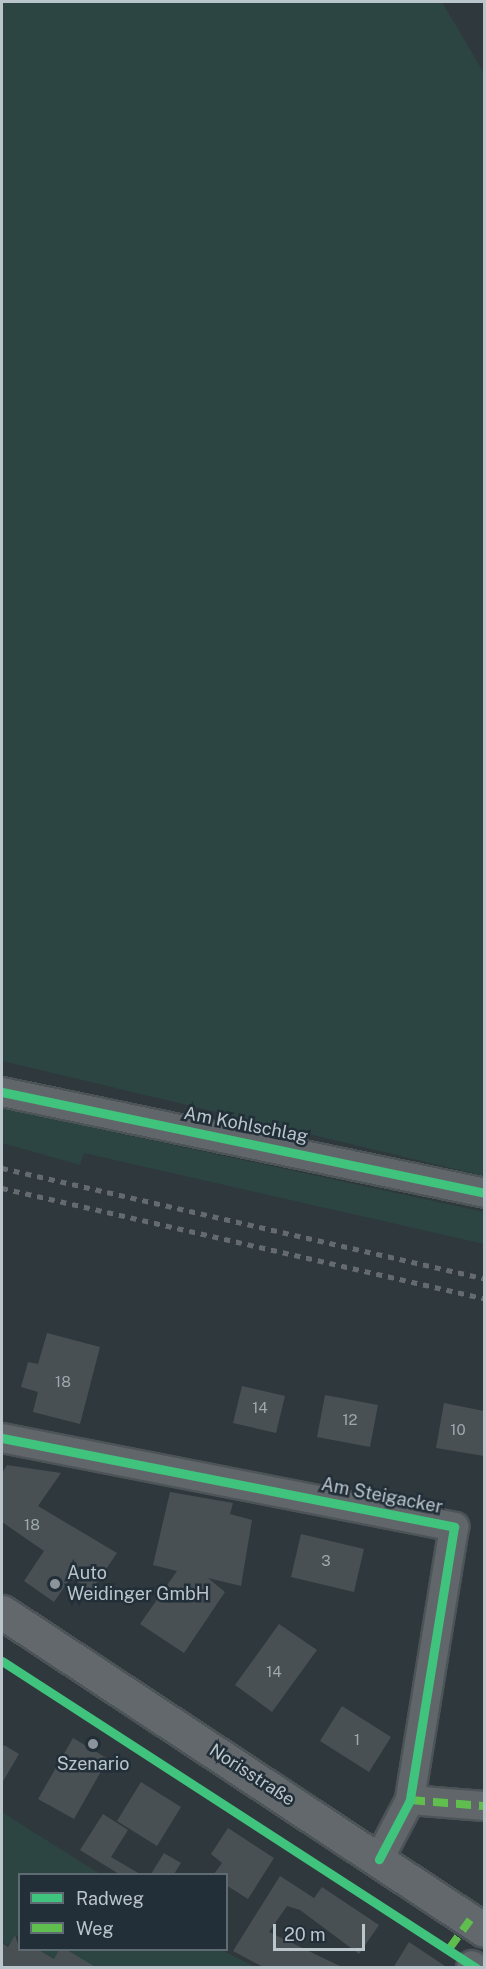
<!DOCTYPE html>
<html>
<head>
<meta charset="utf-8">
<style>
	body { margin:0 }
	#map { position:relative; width:486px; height:1969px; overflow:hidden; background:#2f383d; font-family:"Public Sans",sans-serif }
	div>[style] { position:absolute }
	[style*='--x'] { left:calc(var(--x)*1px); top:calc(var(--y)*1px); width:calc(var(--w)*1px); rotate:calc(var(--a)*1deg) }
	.green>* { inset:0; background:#2c4442 }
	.building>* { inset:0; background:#485054 }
	.roads { filter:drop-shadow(2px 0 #4d5458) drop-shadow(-2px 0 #4d5458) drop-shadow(0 2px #4d5458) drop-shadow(0 -2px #4d5458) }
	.street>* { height:28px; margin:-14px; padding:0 14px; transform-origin:14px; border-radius:14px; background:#60666a }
	.primary>* { height:33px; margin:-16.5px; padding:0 16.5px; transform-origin:16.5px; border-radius:16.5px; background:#62686c }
	.rail>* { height:4.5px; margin-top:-2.25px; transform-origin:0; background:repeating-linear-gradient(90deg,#646a6e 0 6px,transparent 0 12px) }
	.quiet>* { height:8px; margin-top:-4px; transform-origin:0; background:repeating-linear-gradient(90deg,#5fbe4e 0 15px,transparent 0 23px) }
	.cycleway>* { height:9px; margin:-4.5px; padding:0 4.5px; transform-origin:4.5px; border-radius:4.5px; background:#40c37c }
	.dots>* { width:16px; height:16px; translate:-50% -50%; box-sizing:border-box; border:3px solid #222f38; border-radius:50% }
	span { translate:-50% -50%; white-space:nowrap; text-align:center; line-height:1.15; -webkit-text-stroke:5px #222f38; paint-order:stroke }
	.number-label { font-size:15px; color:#9ea8ae }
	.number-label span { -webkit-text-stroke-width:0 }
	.street-label { font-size:18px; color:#bbc5cc }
	.poi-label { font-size:18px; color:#bbc5cc }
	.left { translate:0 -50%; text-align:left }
	.frame { position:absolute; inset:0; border:3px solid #bbc5cc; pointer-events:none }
	.legend { position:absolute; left:18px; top:1873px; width:210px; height:78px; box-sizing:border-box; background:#222f38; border:2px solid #5f6b73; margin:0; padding:8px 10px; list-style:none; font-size:18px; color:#bbc5cc }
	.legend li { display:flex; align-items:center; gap:12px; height:30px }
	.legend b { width:30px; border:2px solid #5f6b73 }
	.scale { position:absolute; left:273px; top:1924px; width:92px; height:27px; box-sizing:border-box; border:3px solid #bbc5cc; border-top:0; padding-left:8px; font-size:18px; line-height:21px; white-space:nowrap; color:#bbc5cc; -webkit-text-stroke:4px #222f38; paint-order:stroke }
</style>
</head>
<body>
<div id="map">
	<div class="green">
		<div style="clip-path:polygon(2px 2px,442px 2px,484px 73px,484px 1176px,2px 1061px)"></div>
		<div style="clip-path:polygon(2px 1108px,484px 1212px,484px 1244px,84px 1153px,80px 1165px,2px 1143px)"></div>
		<div style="clip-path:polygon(2px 1812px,100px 1874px,20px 1874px,19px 1937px,15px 1935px,8px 1946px,2px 1942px)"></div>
		<div style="clip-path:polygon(39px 1950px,221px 1950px,255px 1967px,69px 1967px)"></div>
	</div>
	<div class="building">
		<div style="clip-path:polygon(47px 1333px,100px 1347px,80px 1424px,33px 1412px,38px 1392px,21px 1387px,28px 1362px,38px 1364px)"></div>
		<div style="clip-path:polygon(242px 1386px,285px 1396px,276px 1433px,233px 1423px)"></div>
		<div style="clip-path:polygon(325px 1395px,378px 1405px,370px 1447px,317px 1437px)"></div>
		<div style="clip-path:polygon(444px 1403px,484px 1411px,484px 1456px,436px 1448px)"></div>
		<div style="clip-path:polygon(7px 1465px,61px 1473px,38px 1506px,117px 1553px,91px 1591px,71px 1577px,54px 1602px,24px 1581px,44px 1551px,2px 1522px,2px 1473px)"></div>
		<div style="clip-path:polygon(170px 1492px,233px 1503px,230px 1514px,252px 1520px,241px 1586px,208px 1578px,225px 1592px,184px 1653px,140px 1624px,177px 1571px,153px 1565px)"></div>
		<div style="clip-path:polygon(301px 1534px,364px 1549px,354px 1592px,291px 1577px)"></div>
		<div style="clip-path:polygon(279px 1624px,317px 1650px,272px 1712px,235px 1685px)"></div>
		<div style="clip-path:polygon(342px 1706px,391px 1737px,369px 1772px,320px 1741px)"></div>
		<div style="clip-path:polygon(73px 1738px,108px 1759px,74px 1819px,38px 1799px)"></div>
		<div style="clip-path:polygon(4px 1745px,19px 1754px,2px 1783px,2px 1749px)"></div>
		<div style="clip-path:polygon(141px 1782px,181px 1807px,157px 1846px,117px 1821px)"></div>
		<div style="clip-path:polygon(103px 1814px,128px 1830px,111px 1857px,140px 1874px,119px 1874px,80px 1850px)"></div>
		<div style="clip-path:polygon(228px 1828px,274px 1858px,248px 1899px,226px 1885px,226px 1874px,214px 1874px,222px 1863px,211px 1854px)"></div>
		<div style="clip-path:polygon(164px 1853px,181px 1863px,174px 1874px,151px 1874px)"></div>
		<div style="clip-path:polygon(280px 1876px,314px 1898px,322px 1887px,379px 1925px,359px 1954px,300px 1910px,287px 1906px,269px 1932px,344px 1968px,265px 1968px,233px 1951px)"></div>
		<div style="clip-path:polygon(15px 1935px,20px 1950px,39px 1950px,54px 1959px,59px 1950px,67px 1950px,97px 1968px,2px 1968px,2px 1943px,8px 1947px)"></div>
		<div style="clip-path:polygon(409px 1942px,448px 1968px,393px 1968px)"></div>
	</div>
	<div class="roads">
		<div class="street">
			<div style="--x:2;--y:1092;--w:492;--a:11.8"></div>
			<div style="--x:2;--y:1438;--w:461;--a:11.1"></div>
			<div style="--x:454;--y:1527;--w:277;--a:99.2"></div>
			<div style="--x:410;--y:1800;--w:67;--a:117.7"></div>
			<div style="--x:410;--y:1800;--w:74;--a:4.6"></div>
			<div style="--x:471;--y:1968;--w:3;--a:-72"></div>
		</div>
		<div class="primary">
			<div style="--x:2;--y:1612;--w:577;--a:33.41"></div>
		</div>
	</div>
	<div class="rail">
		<div style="--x:2;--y:1168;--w:494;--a:12.9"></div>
		<div style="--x:2;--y:1188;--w:494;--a:12.9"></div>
	</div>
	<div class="quiet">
		<div style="--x:410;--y:1800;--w:74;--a:4.6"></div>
		<div style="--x:449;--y:1949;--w:36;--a:-54"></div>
	</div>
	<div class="cycleway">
		<div style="--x:2;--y:1092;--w:492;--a:11.8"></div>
		<div style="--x:2;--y:1438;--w:461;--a:11.1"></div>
		<div style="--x:454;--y:1527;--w:277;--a:99.2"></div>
		<div style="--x:410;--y:1800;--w:67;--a:117.7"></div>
		<div style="--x:2;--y:1661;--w:565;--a:32.93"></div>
	</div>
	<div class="dots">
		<div style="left:55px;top:1584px;background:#8a949a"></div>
		<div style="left:93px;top:1744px;background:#8a949a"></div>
	</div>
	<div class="number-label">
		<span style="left:63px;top:1382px">18</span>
		<span style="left:260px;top:1408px">14</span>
		<span style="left:350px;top:1420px">12</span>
		<span style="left:458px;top:1430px">10</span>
		<span style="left:32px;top:1525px">18</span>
		<span style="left:326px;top:1561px">3</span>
		<span style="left:274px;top:1672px">14</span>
		<span style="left:357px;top:1740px">1</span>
	</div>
	<div class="street-label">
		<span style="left:246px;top:1125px;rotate:11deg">Am Kohlschlag</span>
		<span style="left:382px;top:1496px;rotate:11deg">Am Steigacker</span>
		<span style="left:252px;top:1775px;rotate:33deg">Norisstraße</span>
	</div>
	<div class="poi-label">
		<span class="left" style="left:67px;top:1584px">Auto<br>Weidinger GmbH</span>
		<span style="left:93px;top:1764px">Szenario</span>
	</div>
	<div class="frame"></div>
	<ul class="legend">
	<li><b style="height:8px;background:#40c37c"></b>Radweg</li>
	<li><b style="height:8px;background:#5fbe4e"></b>Weg</li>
	</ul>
	<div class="scale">20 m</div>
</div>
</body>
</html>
